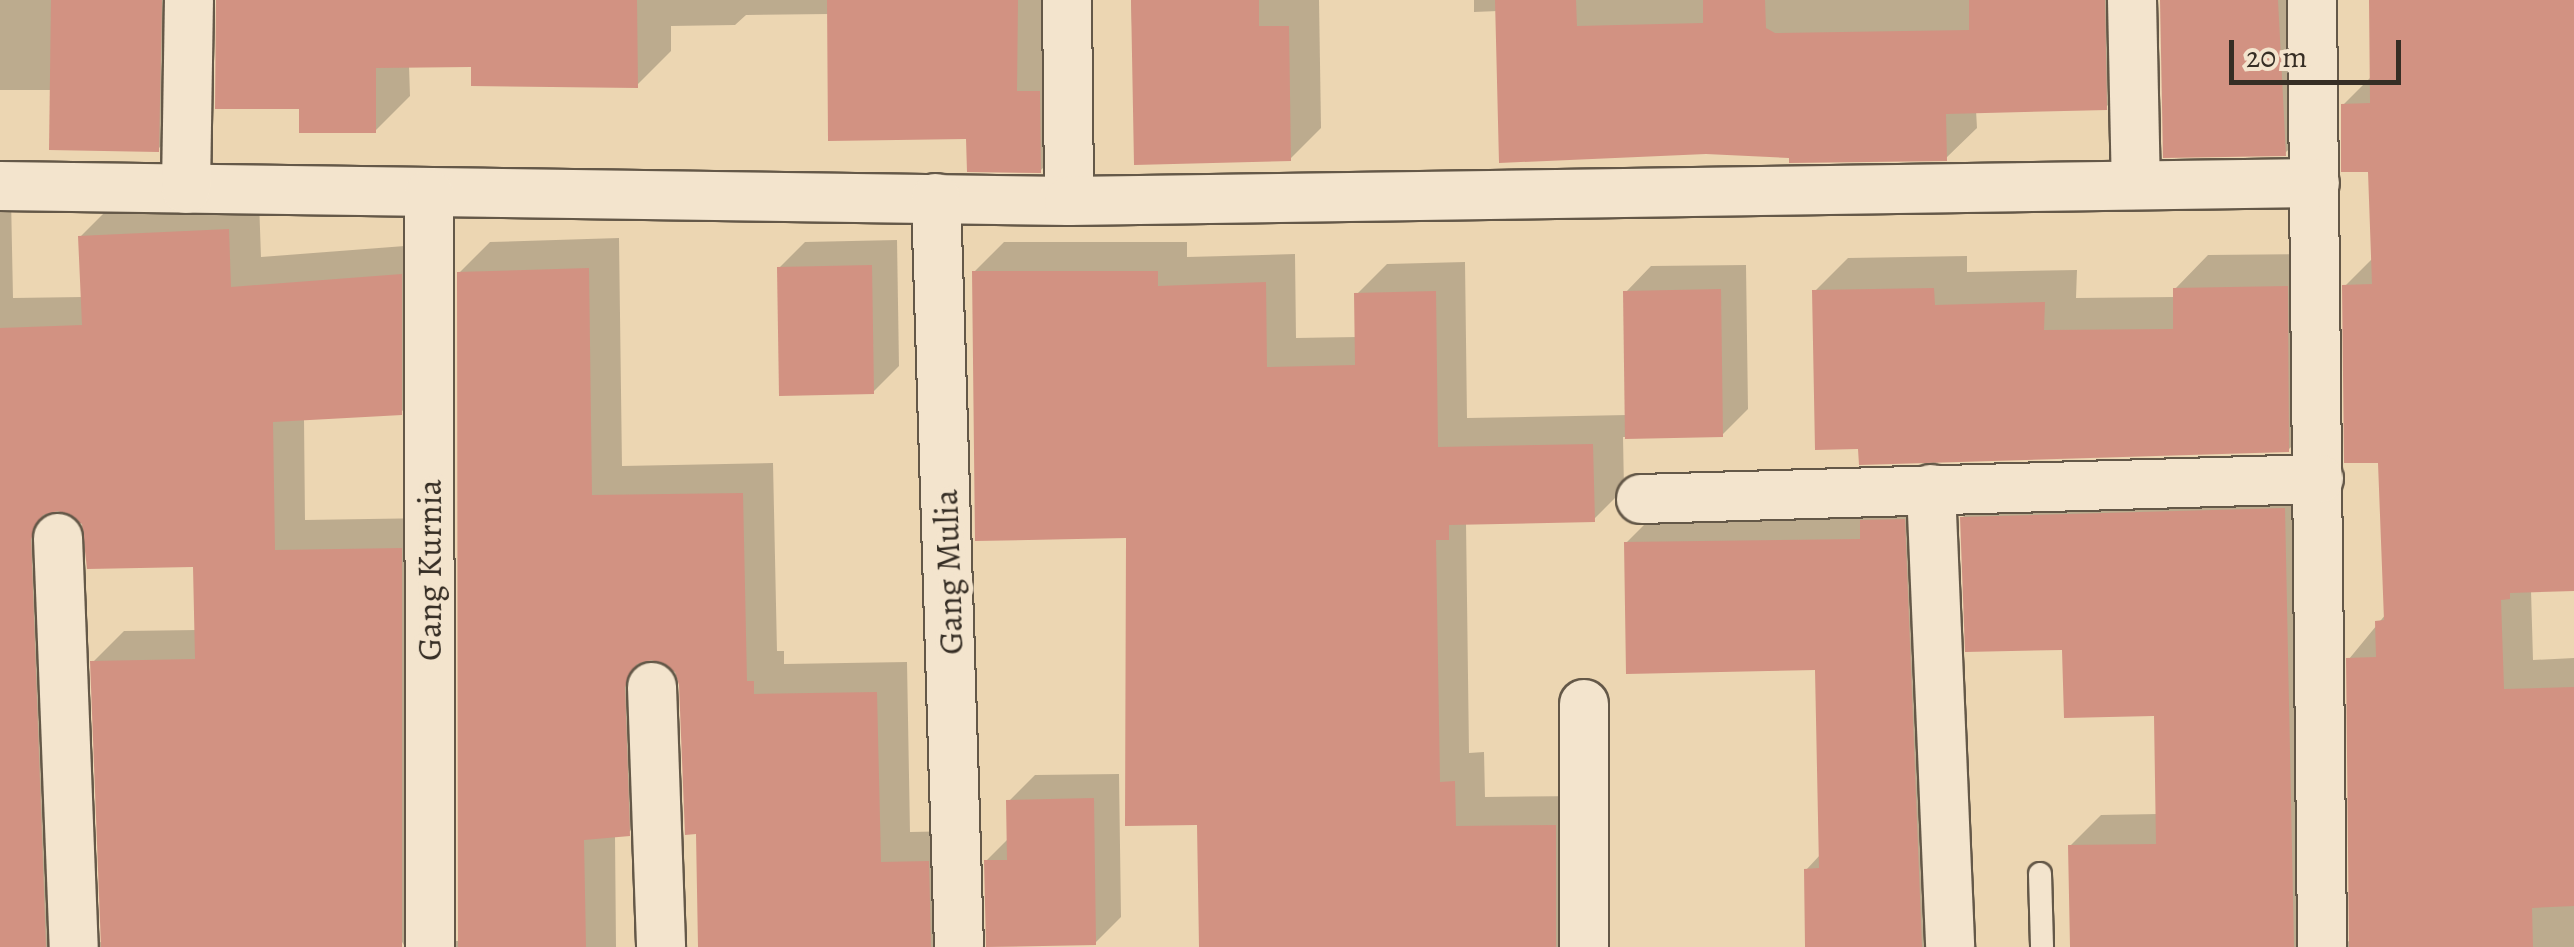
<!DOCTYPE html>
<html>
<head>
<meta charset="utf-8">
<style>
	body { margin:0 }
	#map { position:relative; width:2574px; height:947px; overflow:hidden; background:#ecd6b2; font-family:Alegreya,serif }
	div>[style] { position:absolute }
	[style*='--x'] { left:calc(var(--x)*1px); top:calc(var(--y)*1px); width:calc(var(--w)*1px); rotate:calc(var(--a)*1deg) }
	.shadow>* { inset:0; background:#0003 }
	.building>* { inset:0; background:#d29282 }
	.roads { filter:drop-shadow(2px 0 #645848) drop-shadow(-2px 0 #645848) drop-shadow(0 2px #645848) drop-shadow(0 -2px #645848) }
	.service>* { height:22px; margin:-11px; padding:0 11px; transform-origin:11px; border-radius:11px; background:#f3e4cd }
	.minor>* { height:48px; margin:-24px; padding:0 24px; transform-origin:24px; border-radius:24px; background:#f3e4cd }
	span { translate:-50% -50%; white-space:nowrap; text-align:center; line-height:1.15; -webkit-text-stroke:10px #f3e4cd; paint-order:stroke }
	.street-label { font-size:35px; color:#362e25 }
	.scale { position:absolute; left:2229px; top:40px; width:172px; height:45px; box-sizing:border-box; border:5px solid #362e25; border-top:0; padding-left:12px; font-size:30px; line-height:35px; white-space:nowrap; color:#362e25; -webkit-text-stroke:8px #f3e4cd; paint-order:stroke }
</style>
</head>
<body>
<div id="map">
	<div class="shadow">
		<div style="clip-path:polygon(0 0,194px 0,192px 115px,158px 149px,52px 90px,0 90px)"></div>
		<div style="clip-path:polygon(219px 0,1051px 0,1074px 136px,1040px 171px,969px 137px,829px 14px,746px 15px,735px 25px,671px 26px,671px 51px,637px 85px,474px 64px,409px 65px,410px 96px,375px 131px,301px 106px)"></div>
		<div style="clip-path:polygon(1131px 0,1319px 0,1321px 128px,1290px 159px,1137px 162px)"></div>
		<div style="clip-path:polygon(1474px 0,2135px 0,2137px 76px,2106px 107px,1976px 110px,1977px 128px,1946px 158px,1791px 155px,1498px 11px,1474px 12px)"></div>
		<div style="clip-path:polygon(2162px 0,2310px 0,2316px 123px,2285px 153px)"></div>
		<div style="clip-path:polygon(2371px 0,2574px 0,2574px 588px,2531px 590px,2533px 660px,2574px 658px,2574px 947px,2072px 947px,2070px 846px,2101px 815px,2158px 814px,2156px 714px,2064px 648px,1962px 518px,1993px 487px,2315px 478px,2340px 942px,2352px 941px,2349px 659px,2386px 614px,2381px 460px,2345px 286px,2374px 257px,2370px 169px,2343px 105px,2372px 76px)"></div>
		<div style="clip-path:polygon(evenodd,11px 197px,13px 298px,83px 297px,80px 237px,111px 206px,259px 200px,261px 257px,431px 244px,432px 382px,401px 412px,304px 418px,305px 520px,432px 518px,448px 941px,460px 941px,459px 273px,490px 242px,619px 238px,622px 466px,773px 463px,777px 651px,784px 651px,784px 664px,907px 662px,910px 832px,959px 831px,956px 947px,700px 947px,698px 832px,682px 686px,677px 670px,654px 658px,659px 802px,628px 833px,615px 835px,616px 947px,405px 947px,398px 935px,400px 947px,0 947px,0 198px,11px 197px,60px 510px,196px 564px,197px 630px,124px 631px,93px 662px,104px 944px,82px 932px,76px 916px,60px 510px)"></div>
		<div style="clip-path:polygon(897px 240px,899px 366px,873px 392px,779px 268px,805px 242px)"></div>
		<div style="clip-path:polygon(1004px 242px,1187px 242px,1187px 257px,1295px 254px,1296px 338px,1357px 337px,1357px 294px,1387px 264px,1465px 262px,1467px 418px,1627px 415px,1626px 292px,1651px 266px,1746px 265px,1748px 409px,1722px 435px,1623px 437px,1624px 489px,1594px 519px,1466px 522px,1469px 753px,1484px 752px,1485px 797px,1586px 796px,1591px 947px,1202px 947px,1200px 822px,1128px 535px,974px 272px)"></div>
		<div style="clip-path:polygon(2320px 254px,2322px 417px,2288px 450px,1861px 446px,1815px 291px,1848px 258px,1967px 256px,1967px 272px,2077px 270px,2076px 298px,2175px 297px,2175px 289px,2208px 255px)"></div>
		<div style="clip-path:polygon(1937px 487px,1960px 930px,1977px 947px,1808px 947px,1806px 870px,1821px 854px,1818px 668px,1626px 543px,1659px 510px)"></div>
		<div style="clip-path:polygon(1119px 774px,1121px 917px,1095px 943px,986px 861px,1009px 838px,1009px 801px,1035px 775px)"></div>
	</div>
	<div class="building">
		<div style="clip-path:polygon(51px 0,162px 0,159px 152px,49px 150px)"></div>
		<div style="clip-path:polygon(216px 0,637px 0,638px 88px,471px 86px,471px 67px,376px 68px,376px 133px,299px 133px,299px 109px,215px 109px)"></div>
		<div style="clip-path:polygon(827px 0,1018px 0,1017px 91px,1040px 91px,1041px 173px,967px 172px,966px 139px,828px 141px)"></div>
		<div style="clip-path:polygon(1131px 0,1259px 0,1259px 26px,1289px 26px,1291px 161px,1134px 165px)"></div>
		<div style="clip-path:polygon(1495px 0,1576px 0,1577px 26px,1703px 23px,1703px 0,1765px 0,1766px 28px,1775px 33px,1969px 30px,1969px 0,2105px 0,2107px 110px,1946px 114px,1947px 161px,1789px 163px,1789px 158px,1706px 154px,1499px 163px)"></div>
		<div style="clip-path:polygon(2160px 0,2278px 0,2286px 156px,2163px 158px)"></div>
		<div style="clip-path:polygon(2369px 0,2574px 0,2574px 591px,2510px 593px,2510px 599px,2501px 600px,2504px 689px,2574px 687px,2574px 906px,2532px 908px,2533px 947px,2349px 947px,2346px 658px,2376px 657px,2375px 621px,2384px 620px,2378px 463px,2344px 463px,2342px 285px,2372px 284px,2368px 172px,2341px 172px,2341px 104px,2370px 103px)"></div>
		<div style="clip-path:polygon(229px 229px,231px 287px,402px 274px,402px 415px,273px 422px,275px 550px,402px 548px,402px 947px,101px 947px,90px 661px,195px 659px,193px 567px,87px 569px,82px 524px,58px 511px,43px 515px,31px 539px,46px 947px,0 947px,0 328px,82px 325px,78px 236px)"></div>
		<div style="clip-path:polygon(872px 265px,874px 394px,779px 396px,777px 267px)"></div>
		<div style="clip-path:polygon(589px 268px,592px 495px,743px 493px,747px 681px,754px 681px,754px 694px,877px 692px,881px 862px,929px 861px,931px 947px,698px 947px,696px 834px,685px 835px,679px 685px,675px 672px,652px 660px,637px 664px,625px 687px,630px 836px,584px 840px,586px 947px,458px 947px,457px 272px)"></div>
		<div style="clip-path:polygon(972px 271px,1158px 271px,1158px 286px,1266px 282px,1267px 367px,1355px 365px,1354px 293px,1436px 291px,1438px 447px,1593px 444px,1595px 522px,1449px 525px,1449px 540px,1436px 540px,1440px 782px,1455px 781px,1456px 826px,1556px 825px,1556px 947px,1199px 947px,1197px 825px,1125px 826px,1126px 538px,975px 541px)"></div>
		<div style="clip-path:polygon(2288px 286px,2289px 452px,1859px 465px,1858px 449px,1815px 450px,1812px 290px,1934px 288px,1935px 305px,2045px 302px,2044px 330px,2173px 329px,2173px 288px)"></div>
		<div style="clip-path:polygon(1721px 289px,1723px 437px,1625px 439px,1623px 291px)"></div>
		<div style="clip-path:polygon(2285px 508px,2294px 947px,2070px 947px,2068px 845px,2156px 844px,2154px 716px,2064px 718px,2062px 650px,1965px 652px,1960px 517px)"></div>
		<div style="clip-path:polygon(1905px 519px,1922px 947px,1805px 947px,1804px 869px,1819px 868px,1815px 670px,1626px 674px,1624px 542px,1860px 539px,1860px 520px)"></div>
		<div style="clip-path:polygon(1094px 798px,1096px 945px,986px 947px,984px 860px,1007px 860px,1006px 800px)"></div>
	</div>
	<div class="roads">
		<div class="service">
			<div style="--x:2040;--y:874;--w:73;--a:88.4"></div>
		</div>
		<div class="minor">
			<div style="--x:1067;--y:0;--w:201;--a:89.4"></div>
			<div style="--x:2132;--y:0;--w:185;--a:88.8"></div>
			<div style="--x:2312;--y:0;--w:947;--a:89.39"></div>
			<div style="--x:0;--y:186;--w:1069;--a:0.8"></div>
			<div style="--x:1069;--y:201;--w:1246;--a:-0.83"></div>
			<div style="--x:186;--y:189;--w:189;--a:-89.1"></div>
			<div style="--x:429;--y:194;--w:753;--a:89.92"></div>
			<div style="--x:936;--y:198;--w:749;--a:88.24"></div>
			<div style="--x:1931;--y:489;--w:458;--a:87.6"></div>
			<div style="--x:1641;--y:499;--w:678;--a:-1.69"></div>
			<div style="--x:58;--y:538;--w:409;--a:87.8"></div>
			<div style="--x:652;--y:687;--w:260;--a:88"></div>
			<div style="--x:1584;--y:704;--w:243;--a:90"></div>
		</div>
	</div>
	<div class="street-label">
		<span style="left:429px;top:570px;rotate:-90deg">Gang Kurnia</span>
		<span style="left:948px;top:572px;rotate:-92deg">Gang Mulia</span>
	</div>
	<div class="scale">20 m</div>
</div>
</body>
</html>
